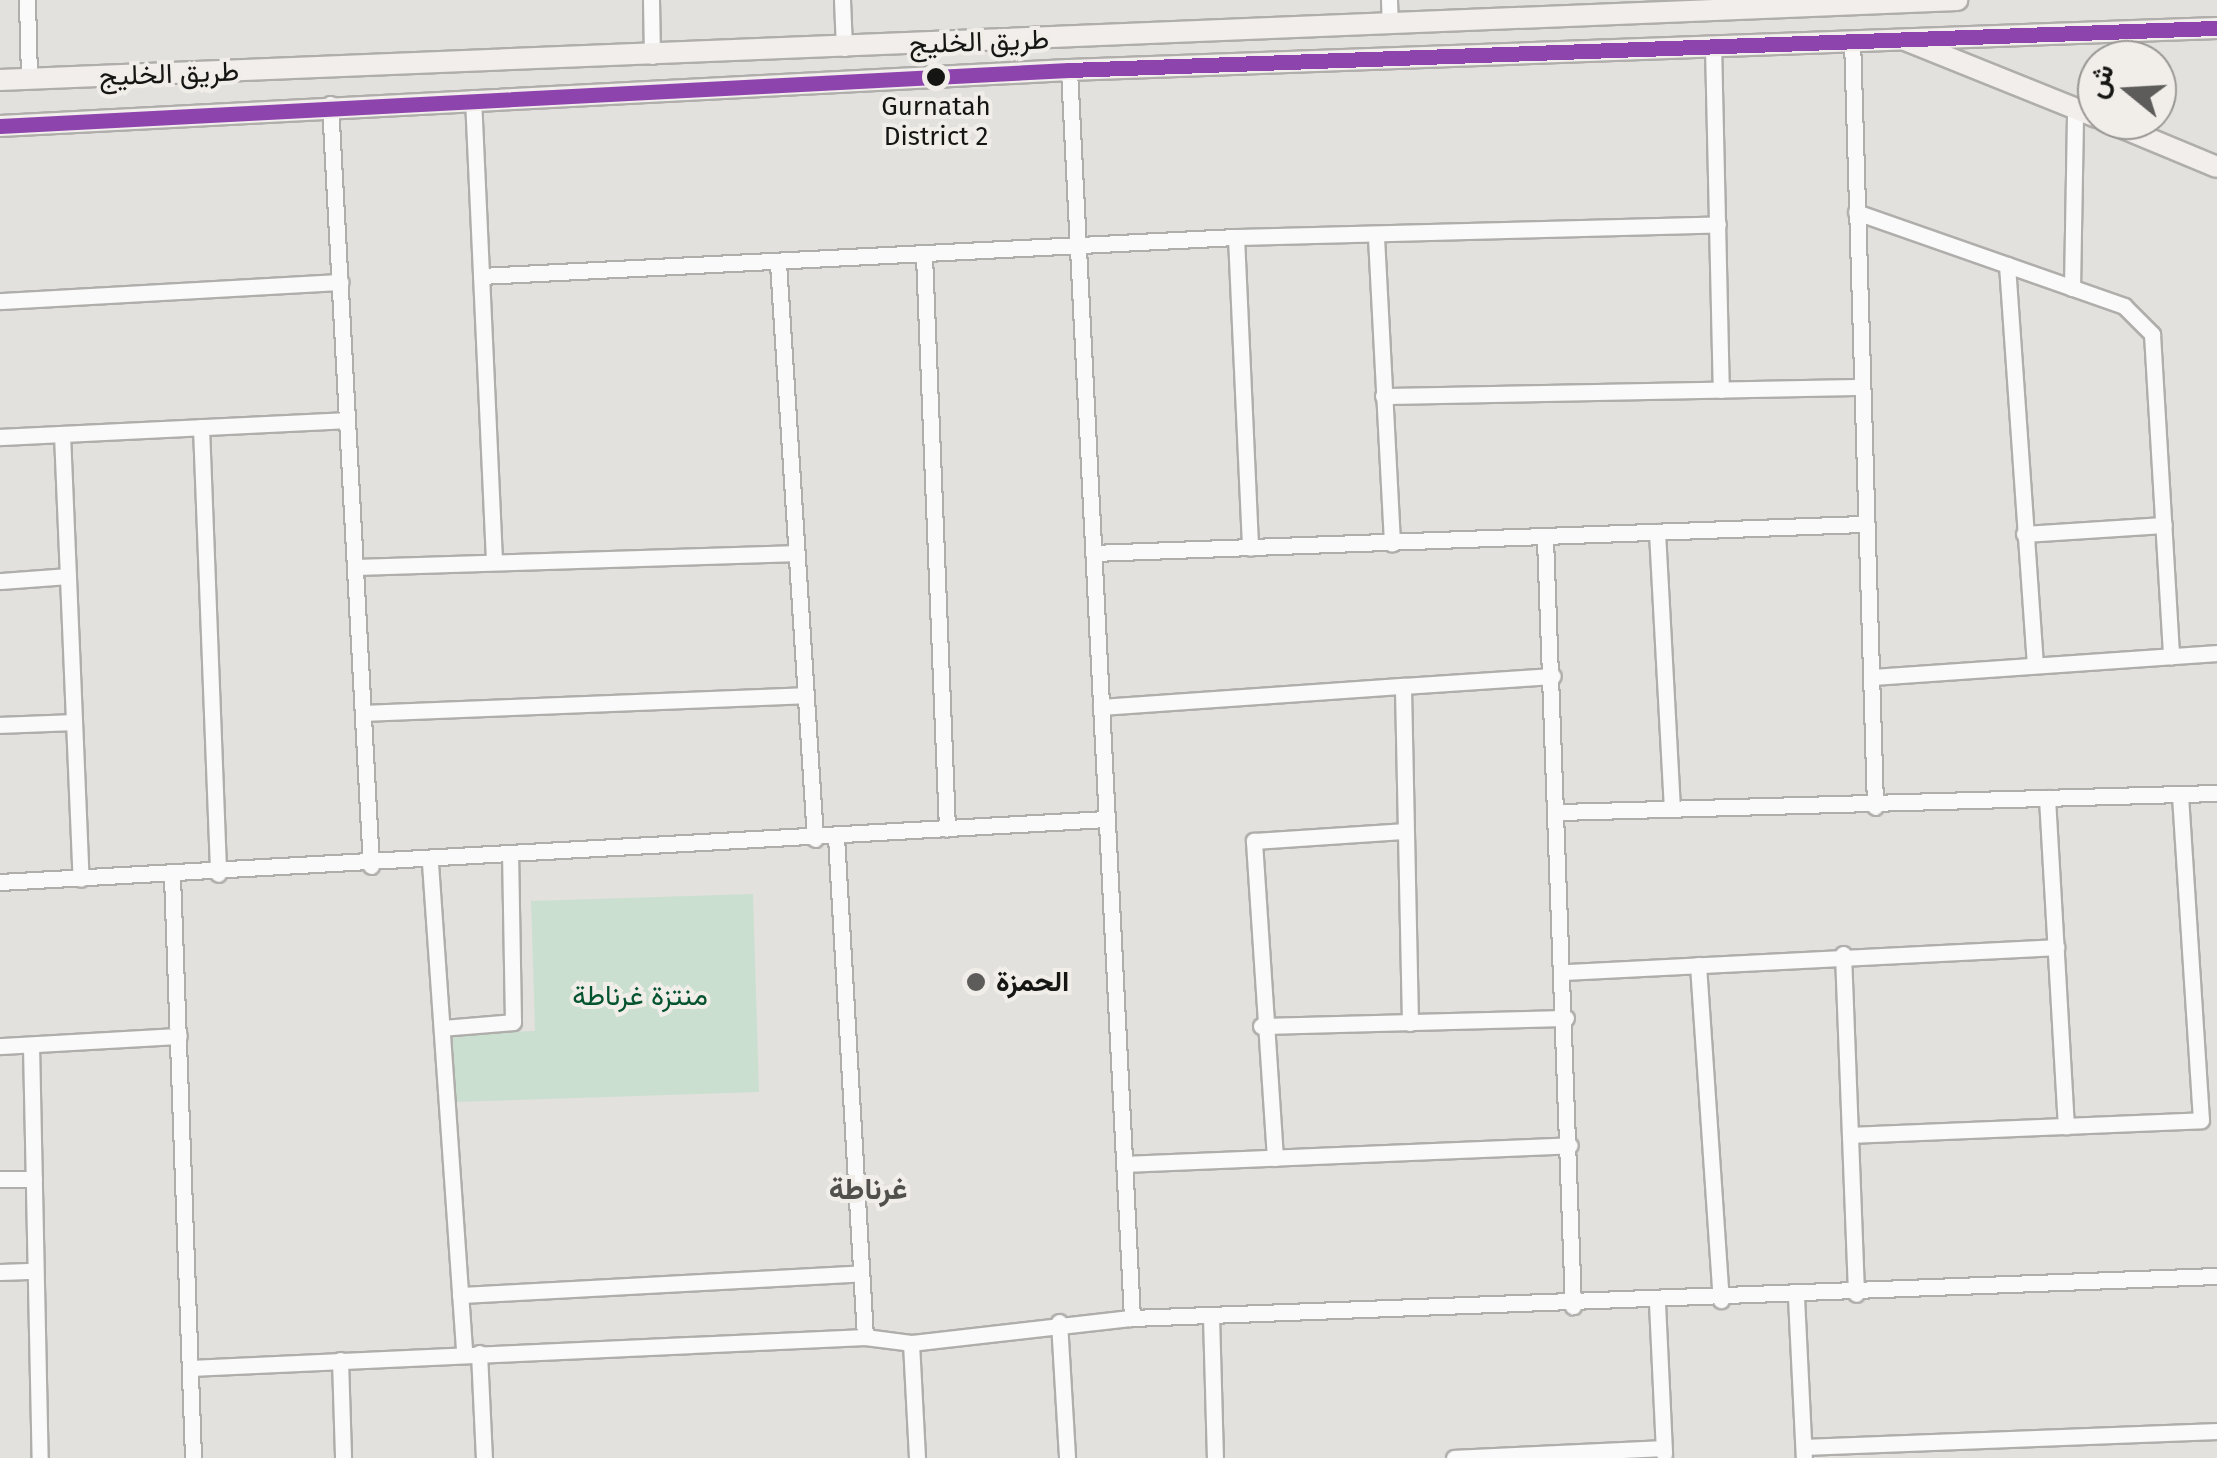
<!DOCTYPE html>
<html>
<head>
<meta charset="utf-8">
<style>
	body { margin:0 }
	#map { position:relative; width:2217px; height:1458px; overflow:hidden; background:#e3e1de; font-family:"Fira Sans",Vazirmatn,sans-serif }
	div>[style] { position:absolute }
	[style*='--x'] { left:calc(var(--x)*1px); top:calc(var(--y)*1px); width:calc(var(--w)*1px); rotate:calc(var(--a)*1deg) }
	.green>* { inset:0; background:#cadfcf }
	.roads { filter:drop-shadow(2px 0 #afaeab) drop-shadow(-2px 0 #afaeab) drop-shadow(0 2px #afaeab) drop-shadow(0 -2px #afaeab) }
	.minor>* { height:15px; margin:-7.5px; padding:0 7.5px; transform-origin:7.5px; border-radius:7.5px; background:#fbfafa }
	.major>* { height:20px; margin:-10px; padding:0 10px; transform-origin:10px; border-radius:10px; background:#f2eeec }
	.bus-1>* { height:15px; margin:-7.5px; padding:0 7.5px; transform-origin:7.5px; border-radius:7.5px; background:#8e44ad }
	.dots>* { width:28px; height:28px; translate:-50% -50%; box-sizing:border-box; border:5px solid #f1eeea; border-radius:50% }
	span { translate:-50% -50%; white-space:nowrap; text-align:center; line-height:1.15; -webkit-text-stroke:8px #f1eeea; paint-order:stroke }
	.bus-label { font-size:26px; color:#151513 }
	.street-label { font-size:28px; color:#151513 }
	.poi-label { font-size:28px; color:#151513; font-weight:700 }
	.left { translate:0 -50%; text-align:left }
	.park-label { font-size:28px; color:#06542f }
	.neighbourhood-label { font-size:30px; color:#52504c; font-weight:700 }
	.north { position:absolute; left:2077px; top:40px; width:100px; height:100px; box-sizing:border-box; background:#f1eeea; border:2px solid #999794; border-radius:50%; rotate:288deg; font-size:28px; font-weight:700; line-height:40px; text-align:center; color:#151513 }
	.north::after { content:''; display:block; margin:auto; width:35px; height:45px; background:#5d5c5a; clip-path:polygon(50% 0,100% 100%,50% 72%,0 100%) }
</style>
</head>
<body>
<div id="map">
	<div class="green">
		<div style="clip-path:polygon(753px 894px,759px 1092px,453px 1102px,451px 1034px,535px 1031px,531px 901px)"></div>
	</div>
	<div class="roads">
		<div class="minor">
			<div style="--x:27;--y:0;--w:79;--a:88.5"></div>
			<div style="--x:651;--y:0;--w:56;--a:89"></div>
			<div style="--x:842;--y:0;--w:48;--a:87.6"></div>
			<div style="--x:1389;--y:0;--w:24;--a:88"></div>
			<div style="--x:1852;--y:39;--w:768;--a:88.28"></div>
			<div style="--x:1713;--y:45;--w:345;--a:88.7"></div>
			<div style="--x:1069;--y:70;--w:1250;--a:87.11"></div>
			<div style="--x:473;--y:98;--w:464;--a:87.4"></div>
			<div style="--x:330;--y:104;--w:763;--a:86.92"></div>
			<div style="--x:1856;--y:212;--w:284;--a:19.3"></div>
			<div style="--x:2124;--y:306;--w:40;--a:45"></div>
			<div style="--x:2152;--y:334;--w:323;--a:86.6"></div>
			<div style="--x:1236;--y:237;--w:311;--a:87.4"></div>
			<div style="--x:1376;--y:237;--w:307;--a:87"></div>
			<div style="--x:924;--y:256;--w:573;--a:87.7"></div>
			<div style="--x:778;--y:263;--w:577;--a:86.32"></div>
			<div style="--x:2007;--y:265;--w:401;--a:86"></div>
			<div style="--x:481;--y:276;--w:756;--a:-2.96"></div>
			<div style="--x:1236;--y:237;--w:482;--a:-1.5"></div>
			<div style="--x:2072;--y:288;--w:180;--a:-89"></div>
			<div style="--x:0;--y:301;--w:341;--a:-3.2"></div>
			<div style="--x:1383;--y:396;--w:478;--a:-1.1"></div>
			<div style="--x:201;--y:427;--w:447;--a:87.8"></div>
			<div style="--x:62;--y:434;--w:445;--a:87.6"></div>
			<div style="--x:0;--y:437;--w:347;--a:-2.8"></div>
			<div style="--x:1657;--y:532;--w:277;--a:86.9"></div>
			<div style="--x:2024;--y:534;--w:140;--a:-3.7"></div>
			<div style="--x:1545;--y:539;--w:768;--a:87.91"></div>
			<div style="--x:1093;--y:553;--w:771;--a:-2.16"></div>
			<div style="--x:355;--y:567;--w:437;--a:-1.8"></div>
			<div style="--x:0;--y:581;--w:68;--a:-4.2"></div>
			<div style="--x:1873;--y:677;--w:345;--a:-4"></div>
			<div style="--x:1101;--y:707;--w:303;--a:-4"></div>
			<div style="--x:363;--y:713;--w:440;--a:-2.3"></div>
			<div style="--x:0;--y:725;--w:74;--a:-2.3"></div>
			<div style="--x:2047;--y:798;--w:329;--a:86.7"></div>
			<div style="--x:1560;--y:812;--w:657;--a:-1.66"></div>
			<div style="--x:836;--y:837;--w:501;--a:86.68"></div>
			<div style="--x:430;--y:863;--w:492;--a:86"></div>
			<div style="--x:172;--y:876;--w:582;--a:87.93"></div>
			<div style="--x:0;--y:882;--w:1109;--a:-3.26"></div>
			<div style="--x:1843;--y:954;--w:340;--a:87.8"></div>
			<div style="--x:1698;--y:965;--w:336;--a:86.1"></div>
			<div style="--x:1566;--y:972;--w:491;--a:-2.9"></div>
			<div style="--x:1410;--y:1023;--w:337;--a:-91.2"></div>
			<div style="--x:1403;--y:686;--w:150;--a:-3.8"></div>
			<div style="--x:1261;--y:1026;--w:305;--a:-1.5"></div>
			<div style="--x:442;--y:1028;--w:71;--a:-4.8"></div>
			<div style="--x:513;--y:1022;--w:164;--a:-91"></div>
			<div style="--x:31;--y:1045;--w:413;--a:88.8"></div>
			<div style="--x:0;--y:1046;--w:179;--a:-3.2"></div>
			<div style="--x:1850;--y:1135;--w:351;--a:-2.4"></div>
			<div style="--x:2201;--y:1120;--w:326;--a:-93.7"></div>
			<div style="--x:1275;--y:1158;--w:318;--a:-93.8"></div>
			<div style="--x:1254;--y:841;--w:149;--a:-3.8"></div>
			<div style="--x:1125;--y:1164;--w:445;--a:-2.4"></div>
			<div style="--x:0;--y:1179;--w:34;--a:0"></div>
			<div style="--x:0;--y:1272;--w:35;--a:-2"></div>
			<div style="--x:460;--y:1295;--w:401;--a:-3.1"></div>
			<div style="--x:1796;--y:1297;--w:161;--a:87.2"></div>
			<div style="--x:1657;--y:1303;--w:151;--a:87.3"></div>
			<div style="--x:1211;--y:1316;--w:142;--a:88.4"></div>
			<div style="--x:1059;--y:1322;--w:136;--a:86.6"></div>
			<div style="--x:911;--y:1343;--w:115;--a:87"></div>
			<div style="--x:479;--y:1353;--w:105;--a:87.3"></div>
			<div style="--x:340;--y:1360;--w:98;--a:88.2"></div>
			<div style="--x:190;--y:1368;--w:676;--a:-2.63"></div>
			<div style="--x:865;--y:1337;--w:46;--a:7.4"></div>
			<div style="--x:911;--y:1343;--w:222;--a:-6.5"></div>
			<div style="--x:1132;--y:1318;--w:1086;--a:-2.22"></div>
			<div style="--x:1804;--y:1447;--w:413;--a:-2.2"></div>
			<div style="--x:1454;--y:1458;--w:209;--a:-2.7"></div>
		</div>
		<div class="major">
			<div style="--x:1905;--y:40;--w:207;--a:21.9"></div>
			<div style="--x:0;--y:80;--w:1959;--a:-2.34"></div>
			<div style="--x:2104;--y:120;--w:122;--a:22.6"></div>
			<div style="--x:0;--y:126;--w:1070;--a:-3"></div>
			<div style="--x:1069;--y:70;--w:1149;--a:-2.1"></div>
		</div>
	</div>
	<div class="bus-1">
		<div style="--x:0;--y:126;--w:1070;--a:-3"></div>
		<div style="--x:1069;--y:70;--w:1149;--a:-2.1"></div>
	</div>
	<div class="dots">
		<div style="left:936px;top:77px;background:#151513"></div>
		<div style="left:976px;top:982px;background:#5d5c5a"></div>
	</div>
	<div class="bus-label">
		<span style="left:936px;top:122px">Gurnatah<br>District 2</span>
	</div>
	<div class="street-label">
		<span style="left:979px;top:42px;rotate:-2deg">طريق الخليج</span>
		<span style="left:169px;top:74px;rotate:-2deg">طريق الخليج</span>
	</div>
	<div class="poi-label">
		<span class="left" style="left:996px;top:982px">الحمزة</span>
	</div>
	<div class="park-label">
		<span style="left:640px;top:996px">منتزة غرناطة</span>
	</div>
	<div class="neighbourhood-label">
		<span style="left:868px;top:1189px">غرناطة</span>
	</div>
	<div class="north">ش</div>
</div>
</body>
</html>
